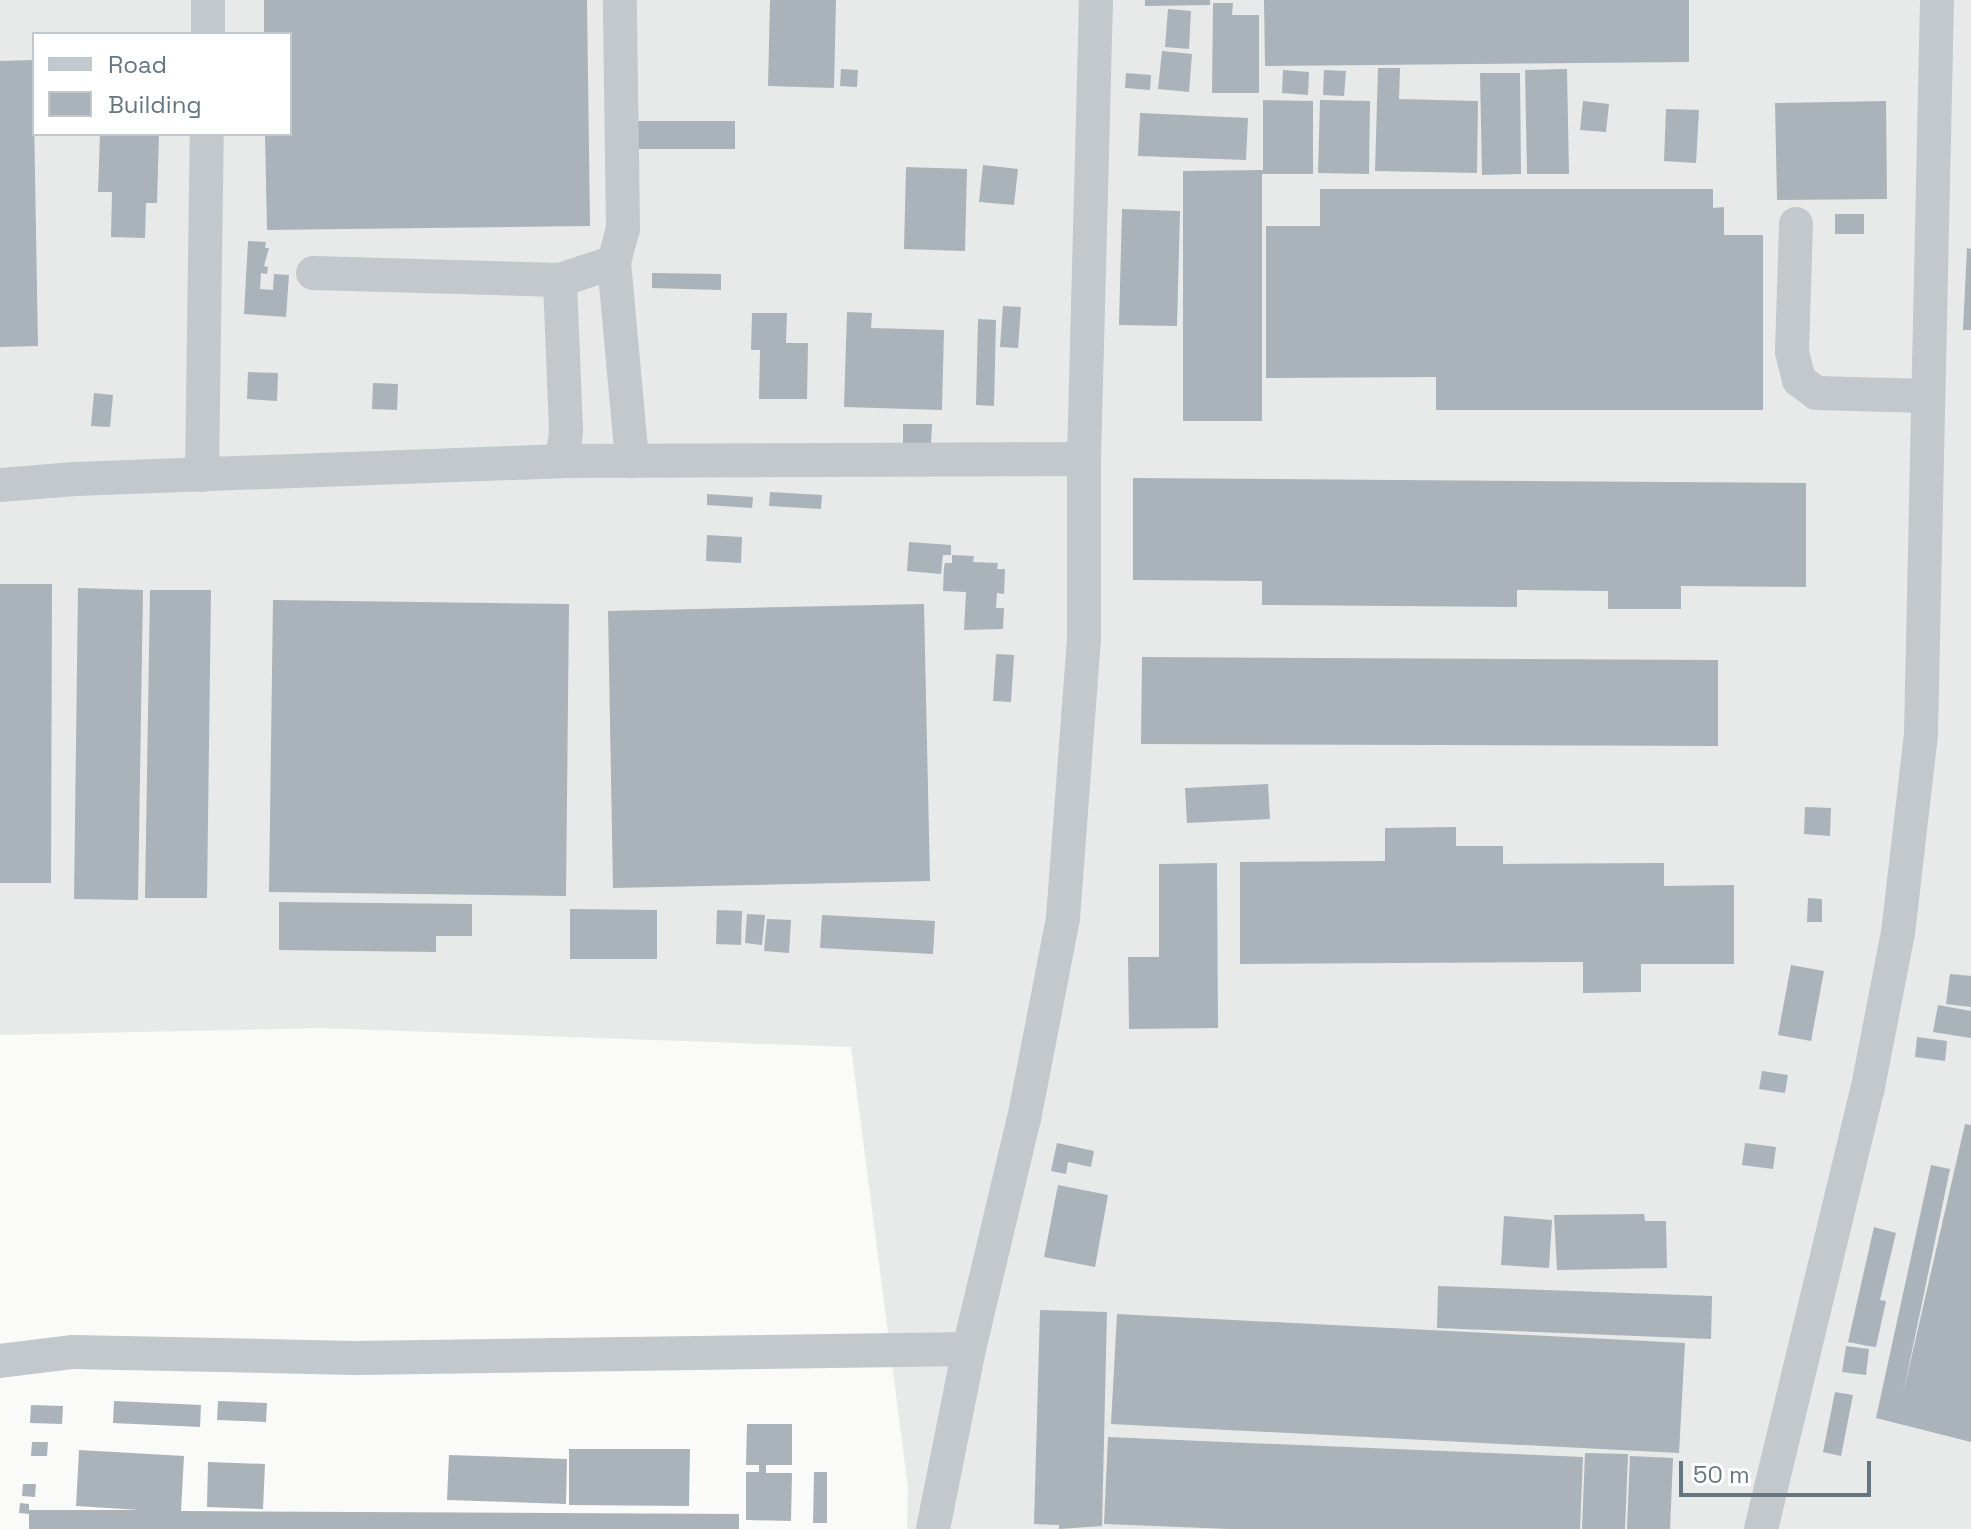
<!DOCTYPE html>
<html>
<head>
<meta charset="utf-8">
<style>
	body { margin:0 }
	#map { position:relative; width:1971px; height:1529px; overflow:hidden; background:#fafaf8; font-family:"Space Grotesk",sans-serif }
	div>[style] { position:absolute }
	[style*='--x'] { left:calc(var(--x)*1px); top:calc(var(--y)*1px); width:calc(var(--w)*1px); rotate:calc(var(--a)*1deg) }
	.built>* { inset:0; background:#e8e9e9 }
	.building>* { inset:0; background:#aab3b9 }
	.minor>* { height:34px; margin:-17px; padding:0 17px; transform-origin:17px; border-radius:17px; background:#c3c8cc }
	span { translate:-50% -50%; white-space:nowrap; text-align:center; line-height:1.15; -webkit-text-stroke:8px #fff; paint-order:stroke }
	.legend { position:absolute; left:32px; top:32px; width:260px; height:104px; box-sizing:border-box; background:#fff; border:2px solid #c1c8cd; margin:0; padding:10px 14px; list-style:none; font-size:24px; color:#657683 }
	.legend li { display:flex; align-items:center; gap:16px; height:40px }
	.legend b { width:40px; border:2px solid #c1c8cd }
	.scale { position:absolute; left:1679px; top:1461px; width:192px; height:36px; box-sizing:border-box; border:4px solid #657683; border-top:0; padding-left:10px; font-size:24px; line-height:28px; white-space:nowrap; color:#657683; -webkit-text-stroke:6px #fff; paint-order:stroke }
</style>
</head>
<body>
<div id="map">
	<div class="built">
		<div style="clip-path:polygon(evenodd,0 0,1971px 0,1971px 1529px,907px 1529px,908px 1488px,851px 1047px,320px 1028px,0 1035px,0 0,34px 34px,290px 34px,290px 134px,34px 134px,34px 34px)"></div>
	</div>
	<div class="building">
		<div style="clip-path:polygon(264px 0,587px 0,590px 226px,267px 230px,265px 134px,290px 134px,290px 34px,264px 34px)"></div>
		<div style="clip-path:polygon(770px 0,836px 0,834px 88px,768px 86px)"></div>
		<div style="clip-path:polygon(1145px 0,1210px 0,1210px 5px,1145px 6px)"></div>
		<div style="clip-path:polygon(1264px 0,1689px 0,1689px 62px,1265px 66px)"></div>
		<div style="clip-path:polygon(1213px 3px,1233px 3px,1232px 15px,1259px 15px,1259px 93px,1212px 93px)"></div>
		<div style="clip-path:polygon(1168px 9px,1191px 11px,1189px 49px,1165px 47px)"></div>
		<div style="clip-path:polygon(1162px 51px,1192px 54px,1189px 92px,1158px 89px)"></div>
		<div style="clip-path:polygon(33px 60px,38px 346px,0 347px,0 61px)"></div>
		<div style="clip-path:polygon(1378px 68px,1400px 68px,1399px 99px,1478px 101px,1477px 173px,1375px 171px)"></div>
		<div style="clip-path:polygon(841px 69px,858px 70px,857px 87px,840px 86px)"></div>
		<div style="clip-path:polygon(1567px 69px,1569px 174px,1527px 174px,1525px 70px)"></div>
		<div style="clip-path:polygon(1283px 70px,1309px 72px,1308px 95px,1282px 93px)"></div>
		<div style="clip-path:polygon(1324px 70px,1346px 71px,1344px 96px,1323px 95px)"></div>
		<div style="clip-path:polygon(1126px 73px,1151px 75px,1150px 90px,1125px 88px)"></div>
		<div style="clip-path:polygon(1480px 73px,1520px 73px,1521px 174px,1482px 175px)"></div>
		<div style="clip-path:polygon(1263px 100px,1313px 101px,1313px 174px,1262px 174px,1262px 421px,1183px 421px,1183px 171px,1263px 170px)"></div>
		<div style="clip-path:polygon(1320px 100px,1370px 101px,1369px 174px,1318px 173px)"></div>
		<div style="clip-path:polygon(1583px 101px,1609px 104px,1606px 132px,1580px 130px)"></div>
		<div style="clip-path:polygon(1886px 101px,1887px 199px,1777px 200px,1775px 103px)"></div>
		<div style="clip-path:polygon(1666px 109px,1699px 110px,1696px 163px,1664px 161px)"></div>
		<div style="clip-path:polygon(1140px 113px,1248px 118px,1246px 160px,1138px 156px)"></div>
		<div style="clip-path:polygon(628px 121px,735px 121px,735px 149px,628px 149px)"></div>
		<div style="clip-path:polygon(100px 134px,159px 134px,157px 203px,146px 203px,145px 238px,111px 237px,112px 192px,98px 192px)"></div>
		<div style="clip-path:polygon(983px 165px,1018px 169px,1014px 205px,979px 202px)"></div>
		<div style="clip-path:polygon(906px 167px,967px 169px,965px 251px,904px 249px)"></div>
		<div style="clip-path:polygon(1320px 189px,1713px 189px,1713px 208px,1724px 207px,1724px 235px,1763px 235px,1763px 410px,1436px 410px,1436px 377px,1266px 378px,1266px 226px,1320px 226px)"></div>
		<div style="clip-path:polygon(1122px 209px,1180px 211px,1177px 326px,1119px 325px)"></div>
		<div style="clip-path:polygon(1835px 214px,1864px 214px,1864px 234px,1835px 234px)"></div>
		<div style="clip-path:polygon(248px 241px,266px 242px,265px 248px,269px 248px,264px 266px,268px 267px,267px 274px,261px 273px,260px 289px,273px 290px,274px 274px,289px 275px,286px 317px,244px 314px)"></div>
		<div style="clip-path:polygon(1967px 248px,1971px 249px,1971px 330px,1963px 330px)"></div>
		<div style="clip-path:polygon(652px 273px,721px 274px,721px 290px,652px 288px)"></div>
		<div style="clip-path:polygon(1003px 306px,1021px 307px,1018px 348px,1000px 347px)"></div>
		<div style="clip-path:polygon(847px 312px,872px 313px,871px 328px,944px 330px,942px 410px,844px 407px)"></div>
		<div style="clip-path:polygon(752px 313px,787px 313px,786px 343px,808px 343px,807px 399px,759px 399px,760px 350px,751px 350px)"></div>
		<div style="clip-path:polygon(978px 319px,996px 320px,994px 406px,976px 405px)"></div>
		<div style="clip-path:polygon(248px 372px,278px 373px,277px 401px,247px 399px)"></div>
		<div style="clip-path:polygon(373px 383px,398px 384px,397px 410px,372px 409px)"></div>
		<div style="clip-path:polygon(94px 393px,113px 395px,110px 427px,91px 426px)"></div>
		<div style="clip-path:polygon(903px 424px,932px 424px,931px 444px,903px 444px)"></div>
		<div style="clip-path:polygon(1133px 478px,1806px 483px,1806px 587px,1681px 586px,1681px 609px,1608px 609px,1608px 591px,1517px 590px,1517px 607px,1262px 605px,1262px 581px,1133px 580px)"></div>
		<div style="clip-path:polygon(770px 492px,822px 495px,821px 509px,769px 506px)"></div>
		<div style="clip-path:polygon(707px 494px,753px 497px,752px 508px,707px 505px)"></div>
		<div style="clip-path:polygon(707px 535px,742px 537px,741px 563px,706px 561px)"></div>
		<div style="clip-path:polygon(909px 542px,951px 545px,951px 555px,943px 555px,941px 574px,907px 571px)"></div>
		<div style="clip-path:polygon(952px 555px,974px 556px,973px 562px,998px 563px,997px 569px,1005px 569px,1004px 594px,997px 593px,996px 608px,1004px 608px,1003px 629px,964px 630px,966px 592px,943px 591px,944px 567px,945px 563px,952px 563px)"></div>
		<div style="clip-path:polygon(0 584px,52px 584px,51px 883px,0 883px)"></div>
		<div style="clip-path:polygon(78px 588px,143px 590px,138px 900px,74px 899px)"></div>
		<div style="clip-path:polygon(150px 590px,211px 590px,207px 898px,145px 898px)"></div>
		<div style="clip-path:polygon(273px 600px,569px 604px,566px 896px,269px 892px)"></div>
		<div style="clip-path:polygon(924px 604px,930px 881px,613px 888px,608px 611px)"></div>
		<div style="clip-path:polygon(996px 654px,1014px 655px,1011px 702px,993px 701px)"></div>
		<div style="clip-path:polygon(1142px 657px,1718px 660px,1718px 746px,1141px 744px)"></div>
		<div style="clip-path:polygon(1268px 784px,1270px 819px,1187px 823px,1185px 788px)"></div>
		<div style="clip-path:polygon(1805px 807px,1831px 808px,1830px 836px,1804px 834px)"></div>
		<div style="clip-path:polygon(1456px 827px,1456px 846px,1503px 846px,1503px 864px,1664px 863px,1664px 886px,1734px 885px,1734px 964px,1641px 964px,1641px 992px,1583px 993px,1583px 962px,1240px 964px,1240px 862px,1385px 861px,1385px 828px)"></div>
		<div style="clip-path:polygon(1217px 863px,1218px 1028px,1129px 1029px,1128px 957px,1159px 957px,1159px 864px)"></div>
		<div style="clip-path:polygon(1808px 898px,1822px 899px,1822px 922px,1807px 922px)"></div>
		<div style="clip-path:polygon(279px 902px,472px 904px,472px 936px,436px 936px,436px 952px,279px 950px)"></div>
		<div style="clip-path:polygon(570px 909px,657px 910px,657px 959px,570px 959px)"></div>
		<div style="clip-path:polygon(717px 910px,742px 911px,741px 945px,716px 944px)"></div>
		<div style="clip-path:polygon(747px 914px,765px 915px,762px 945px,745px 943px)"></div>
		<div style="clip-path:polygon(822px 915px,935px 921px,933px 954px,820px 948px)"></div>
		<div style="clip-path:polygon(767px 919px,791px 920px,789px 953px,764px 951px)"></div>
		<div style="clip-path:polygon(1791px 965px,1824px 971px,1811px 1041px,1778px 1035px)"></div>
		<div style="clip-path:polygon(1950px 974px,1971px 976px,1971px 1007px,1946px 1004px)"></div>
		<div style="clip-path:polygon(1938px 1005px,1971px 1011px,1971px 1038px,1933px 1032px)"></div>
		<div style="clip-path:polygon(1917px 1037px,1947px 1041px,1945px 1061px,1915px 1057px)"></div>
		<div style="clip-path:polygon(1762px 1071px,1788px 1075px,1785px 1093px,1759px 1089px)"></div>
		<div style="clip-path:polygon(1965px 1124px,1971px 1125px,1971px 1442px,1876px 1418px,1931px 1165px,1950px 1169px,1903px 1394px)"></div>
		<div style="clip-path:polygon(1057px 1143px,1094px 1151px,1091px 1167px,1068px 1162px,1066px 1174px,1051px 1171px)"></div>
		<div style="clip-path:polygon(1745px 1143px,1776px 1147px,1773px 1169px,1742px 1165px)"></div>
		<div style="clip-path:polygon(1058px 1185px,1108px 1195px,1095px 1267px,1044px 1257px)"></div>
		<div style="clip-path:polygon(1644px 1214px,1645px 1221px,1666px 1221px,1667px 1268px,1557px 1270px,1554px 1215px)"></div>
		<div style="clip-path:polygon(1504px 1216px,1552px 1220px,1549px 1268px,1501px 1265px)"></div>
		<div style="clip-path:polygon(1874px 1227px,1896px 1233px,1880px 1300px,1886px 1301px,1876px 1347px,1868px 1346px,1848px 1342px)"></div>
		<div style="clip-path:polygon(1438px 1286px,1712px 1296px,1711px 1339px,1437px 1328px)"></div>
		<div style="clip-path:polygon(1040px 1310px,1107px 1312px,1102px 1526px,1059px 1529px,1059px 1525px,1034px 1524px)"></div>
		<div style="clip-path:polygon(1117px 1314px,1685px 1343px,1679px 1453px,1111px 1424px)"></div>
		<div style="clip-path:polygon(1846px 1346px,1869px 1349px,1866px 1375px,1842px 1372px)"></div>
		<div style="clip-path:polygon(1835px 1392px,1853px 1395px,1841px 1456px,1823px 1452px)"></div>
		<div style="clip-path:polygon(114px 1401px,201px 1405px,200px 1427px,113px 1423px)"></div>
		<div style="clip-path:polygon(218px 1401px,267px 1403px,266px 1422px,217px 1420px)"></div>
		<div style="clip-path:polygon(31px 1405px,63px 1406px,62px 1424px,30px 1423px)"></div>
		<div style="clip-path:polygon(747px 1424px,792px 1424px,792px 1465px,766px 1465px,766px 1473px,792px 1473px,791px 1521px,746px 1520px,746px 1472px,759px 1472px,759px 1465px,746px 1465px)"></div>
		<div style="clip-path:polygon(1108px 1437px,1583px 1457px,1580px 1529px,1230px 1529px,1104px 1524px)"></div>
		<div style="clip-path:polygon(32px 1442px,48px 1442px,47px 1456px,31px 1456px)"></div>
		<div style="clip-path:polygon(569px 1449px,690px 1449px,689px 1506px,569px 1505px)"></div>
		<div style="clip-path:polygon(79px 1450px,184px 1456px,181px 1511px,739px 1514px,739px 1529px,29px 1529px,29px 1514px,19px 1513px,20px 1503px,29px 1504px,29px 1510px,140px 1510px,76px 1506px)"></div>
		<div style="clip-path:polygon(1585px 1453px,1628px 1454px,1625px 1529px,1582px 1529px)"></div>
		<div style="clip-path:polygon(449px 1455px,567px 1459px,566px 1504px,447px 1500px)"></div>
		<div style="clip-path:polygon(1630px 1456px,1673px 1458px,1670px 1529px,1627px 1529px)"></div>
		<div style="clip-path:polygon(208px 1462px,265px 1464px,263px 1509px,207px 1507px)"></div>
		<div style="clip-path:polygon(814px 1472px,827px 1472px,827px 1523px,813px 1523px)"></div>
		<div style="clip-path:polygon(23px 1484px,36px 1484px,35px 1497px,22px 1496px)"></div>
	</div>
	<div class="minor">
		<div style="--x:208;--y:0;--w:34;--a:90"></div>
		<div style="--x:1796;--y:224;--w:128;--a:91.8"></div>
		<div style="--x:1792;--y:352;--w:29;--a:76"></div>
		<div style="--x:1799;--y:380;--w:21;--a:37"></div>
		<div style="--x:1816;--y:393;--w:112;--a:1.5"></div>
		<div style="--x:614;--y:262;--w:200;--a:84.8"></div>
		<div style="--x:313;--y:273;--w:247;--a:1.6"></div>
		<div style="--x:562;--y:461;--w:30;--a:-82"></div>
		<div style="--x:566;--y:431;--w:151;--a:-92.3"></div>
		<div style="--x:560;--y:280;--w:57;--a:-18.4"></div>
		<div style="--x:614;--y:262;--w:34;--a:-75"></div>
		<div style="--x:623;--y:229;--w:229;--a:-90.8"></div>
		<div style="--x:202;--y:475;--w:341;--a:-89.2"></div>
		<div style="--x:0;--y:485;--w:75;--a:-4.6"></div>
		<div style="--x:75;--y:479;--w:487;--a:-2.1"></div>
		<div style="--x:562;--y:461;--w:522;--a:-0.22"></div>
		<div style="--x:0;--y:1361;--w:74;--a:-7"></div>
		<div style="--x:73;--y:1352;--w:282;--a:1.2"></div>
		<div style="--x:355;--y:1358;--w:614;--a:-0.84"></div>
		<div style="--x:933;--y:1529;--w:184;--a:-78.7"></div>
		<div style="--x:969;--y:1349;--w:236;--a:-76.6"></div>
		<div style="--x:1024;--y:1119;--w:205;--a:-79"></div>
		<div style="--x:1063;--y:918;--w:280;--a:-85.7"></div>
		<div style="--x:1084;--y:639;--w:180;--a:-90"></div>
		<div style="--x:1084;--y:459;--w:459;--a:-88.5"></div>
		<div style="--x:1761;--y:1529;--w:450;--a:-76.4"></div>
		<div style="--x:1867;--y:1092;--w:162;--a:-79"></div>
		<div style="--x:1898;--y:933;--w:201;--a:-83.4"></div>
		<div style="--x:1921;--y:733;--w:733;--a:-88.75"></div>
	</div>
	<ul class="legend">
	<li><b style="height:10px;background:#c3c8cc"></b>Road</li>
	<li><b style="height:22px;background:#aab3b9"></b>Building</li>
	</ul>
	<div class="scale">50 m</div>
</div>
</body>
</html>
